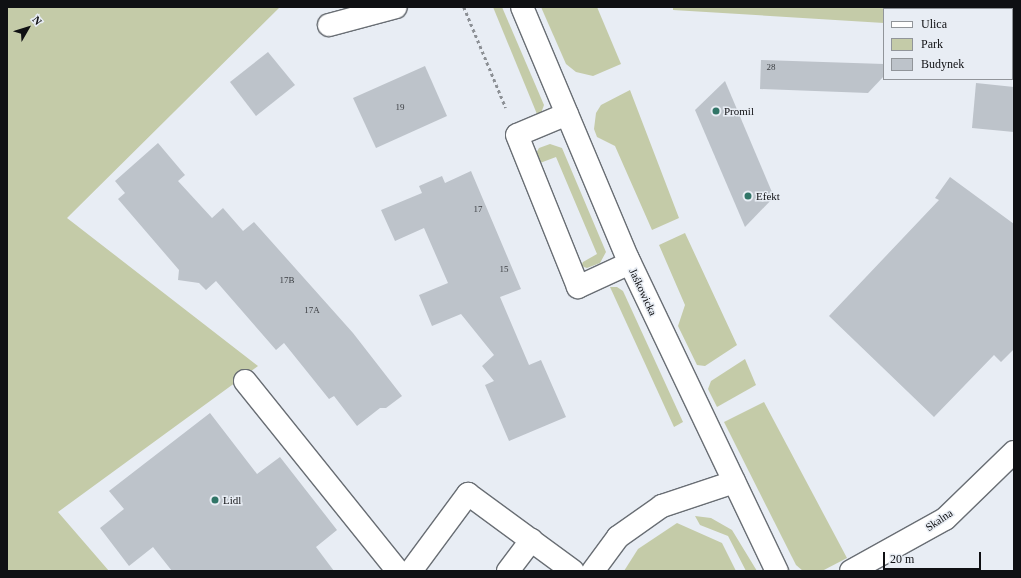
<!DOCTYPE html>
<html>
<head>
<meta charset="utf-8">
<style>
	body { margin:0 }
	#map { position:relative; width:1021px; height:578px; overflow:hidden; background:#e8edf4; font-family:"Times New Roman",serif }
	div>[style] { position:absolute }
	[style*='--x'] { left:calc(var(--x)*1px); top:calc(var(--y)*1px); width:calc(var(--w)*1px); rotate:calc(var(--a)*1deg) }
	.green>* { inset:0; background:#c4cba8 }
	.building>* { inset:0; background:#bdc3ca }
	.path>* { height:2.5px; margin-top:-1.25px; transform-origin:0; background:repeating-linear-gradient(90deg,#8c9095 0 3px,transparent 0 6px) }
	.roads { filter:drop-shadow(1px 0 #696e74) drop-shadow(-1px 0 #696e74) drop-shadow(0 1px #696e74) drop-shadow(0 -1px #696e74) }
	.minor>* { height:22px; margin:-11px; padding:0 11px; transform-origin:11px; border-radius:11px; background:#fff }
	.dots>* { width:11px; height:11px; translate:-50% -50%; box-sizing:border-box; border:2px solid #e8edf4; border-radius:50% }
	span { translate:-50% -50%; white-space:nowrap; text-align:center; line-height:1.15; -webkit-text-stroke:3px #e8edf4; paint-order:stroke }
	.number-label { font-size:9px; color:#3a3d41 }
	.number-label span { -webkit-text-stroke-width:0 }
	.poi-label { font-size:11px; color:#0f1013 }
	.left { translate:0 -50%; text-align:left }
	.street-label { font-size:11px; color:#0f1013 }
	.frame { position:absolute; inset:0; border:8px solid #0f1013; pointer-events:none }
	.legend { position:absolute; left:883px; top:8px; width:130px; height:72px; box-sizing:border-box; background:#e8edf4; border:1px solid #91959a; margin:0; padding:5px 7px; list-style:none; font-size:12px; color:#0f1013 }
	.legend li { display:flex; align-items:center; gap:8px; height:20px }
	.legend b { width:20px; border:1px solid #91959a }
	.north { position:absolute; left:8px; top:8px; width:40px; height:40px; -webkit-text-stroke:3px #e8edf4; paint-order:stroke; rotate:51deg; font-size:11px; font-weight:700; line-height:16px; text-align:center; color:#0f1013 }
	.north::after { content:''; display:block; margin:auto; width:14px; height:18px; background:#0f1013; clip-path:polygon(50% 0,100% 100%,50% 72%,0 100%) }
	.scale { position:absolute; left:883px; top:552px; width:98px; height:18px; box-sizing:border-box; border:2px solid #0f1013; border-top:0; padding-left:5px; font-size:12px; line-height:14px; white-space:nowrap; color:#0f1013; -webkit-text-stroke:3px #e8edf4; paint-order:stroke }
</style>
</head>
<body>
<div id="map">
	<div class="green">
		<div style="clip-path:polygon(7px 7px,280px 7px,67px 218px,258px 366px,58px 512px,109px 571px,7px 571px)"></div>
		<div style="clip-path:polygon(493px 7px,502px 7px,544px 105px,539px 119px)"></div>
		<div style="clip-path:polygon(541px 7px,597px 7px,621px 64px,593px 76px,576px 72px,566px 64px)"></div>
		<div style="clip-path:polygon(673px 7px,1014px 7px,1014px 31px,1012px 9px,884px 9px,884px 23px,673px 10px)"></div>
		<div style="clip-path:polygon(630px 90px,679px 218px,652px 230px,615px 146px,597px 137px,594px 129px,596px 113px,601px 105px)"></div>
		<div style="clip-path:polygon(550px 144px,562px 148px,606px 252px,600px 263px,587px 268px,581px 266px,583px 262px,597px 254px,556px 157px,540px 163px,535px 155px,539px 148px)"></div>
		<div style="clip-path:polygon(685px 233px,737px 345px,705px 366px,697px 365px,678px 326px,685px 305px,659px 245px)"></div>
		<div style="clip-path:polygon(610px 287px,617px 287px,623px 291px,683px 422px,674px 427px)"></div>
		<div style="clip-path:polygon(745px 359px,756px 385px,717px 407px,708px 389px,711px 381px)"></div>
		<div style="clip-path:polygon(764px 402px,847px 558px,822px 571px,803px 571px,796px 565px,724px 422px)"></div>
		<div style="clip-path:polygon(695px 516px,711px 518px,732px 530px,757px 571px,746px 571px,728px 536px,700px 525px)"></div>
		<div style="clip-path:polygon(677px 523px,722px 543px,736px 571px,624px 571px,638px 549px)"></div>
	</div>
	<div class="building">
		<div style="clip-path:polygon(268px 52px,295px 85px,256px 116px,230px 82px)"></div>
		<div style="clip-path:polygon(761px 60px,884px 64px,884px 76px,868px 93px,760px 89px)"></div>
		<div style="clip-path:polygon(425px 66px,447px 116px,376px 148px,353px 98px)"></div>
		<div style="clip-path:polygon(725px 81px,774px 197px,745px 227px,695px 110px)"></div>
		<div style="clip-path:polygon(976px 83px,1014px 87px,1014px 132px,972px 128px)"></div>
		<div style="clip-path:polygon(158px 143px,185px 175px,178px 181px,212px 218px,223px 208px,243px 231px,254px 222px,353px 333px,402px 396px,386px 408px,380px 408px,357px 426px,334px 396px,329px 399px,284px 343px,276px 350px,216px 281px,206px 290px,199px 283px,178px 280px,179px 270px,118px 199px,125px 193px,115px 181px)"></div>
		<div style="clip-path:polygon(471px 171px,521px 289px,500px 297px,529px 365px,541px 360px,566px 417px,509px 441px,485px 385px,494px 381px,482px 366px,494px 355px,461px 314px,432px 326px,419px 295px,448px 283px,424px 228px,395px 241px,381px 210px,422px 193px,419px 186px,442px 176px,445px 183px)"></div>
		<div style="clip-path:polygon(950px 177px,1014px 224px,1014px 349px,1001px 362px,994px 355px,934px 417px,829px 316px,939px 200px,935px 198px)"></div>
		<div style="clip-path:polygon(210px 413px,257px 474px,280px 457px,337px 530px,316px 547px,334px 571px,172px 571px,153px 547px,129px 566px,100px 528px,124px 509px,109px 491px)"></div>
	</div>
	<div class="path">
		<div style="--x:464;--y:7;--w:109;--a:67.4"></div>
	</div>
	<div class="roads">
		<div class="minor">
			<div style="--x:522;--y:7;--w:273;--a:67.2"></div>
			<div style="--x:628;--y:259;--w:346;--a:64.5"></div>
			<div style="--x:329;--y:25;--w:69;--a:-15"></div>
			<div style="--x:567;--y:114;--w:54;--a:157.2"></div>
			<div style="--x:517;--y:135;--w:164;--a:68.1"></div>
			<div style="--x:578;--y:287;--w:57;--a:-24.8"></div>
			<div style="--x:245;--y:381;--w:244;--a:51.2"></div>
			<div style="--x:411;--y:571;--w:96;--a:-53.5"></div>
			<div style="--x:468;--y:494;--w:130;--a:36.3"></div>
			<div style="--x:508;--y:571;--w:39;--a:-53"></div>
			<div style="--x:593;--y:571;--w:42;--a:-53.7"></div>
			<div style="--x:618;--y:537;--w:54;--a:-35.2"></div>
			<div style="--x:662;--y:506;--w:76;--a:-18.4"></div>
			<div style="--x:851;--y:571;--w:107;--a:-29"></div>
			<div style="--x:945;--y:519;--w:96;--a:-44.2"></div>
		</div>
	</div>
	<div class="dots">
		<div style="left:716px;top:111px;background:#317567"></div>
		<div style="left:748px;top:196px;background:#317567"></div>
		<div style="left:215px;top:500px;background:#317567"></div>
	</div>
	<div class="number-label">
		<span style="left:771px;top:67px">28</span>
		<span style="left:400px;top:107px">19</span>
		<span style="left:478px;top:209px">17</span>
		<span style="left:504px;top:269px">15</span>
		<span style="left:287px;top:280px">17B</span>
		<span style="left:312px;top:310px">17A</span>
	</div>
	<div class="poi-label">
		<span class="left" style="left:724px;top:111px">Promil</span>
		<span class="left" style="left:756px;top:196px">Efekt</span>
		<span class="left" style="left:223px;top:500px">Lidl</span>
	</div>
	<div class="street-label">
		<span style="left:643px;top:292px;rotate:65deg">Jaśkowicka</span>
		<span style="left:939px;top:520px;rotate:-34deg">Skalna</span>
	</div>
	<div class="frame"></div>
	<ul class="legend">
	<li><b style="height:5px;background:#fff"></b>Ulica</li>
	<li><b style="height:11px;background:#c4cba8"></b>Park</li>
	<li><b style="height:11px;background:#bdc3ca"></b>Budynek</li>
	</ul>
	<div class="north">N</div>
	<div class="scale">20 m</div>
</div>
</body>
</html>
